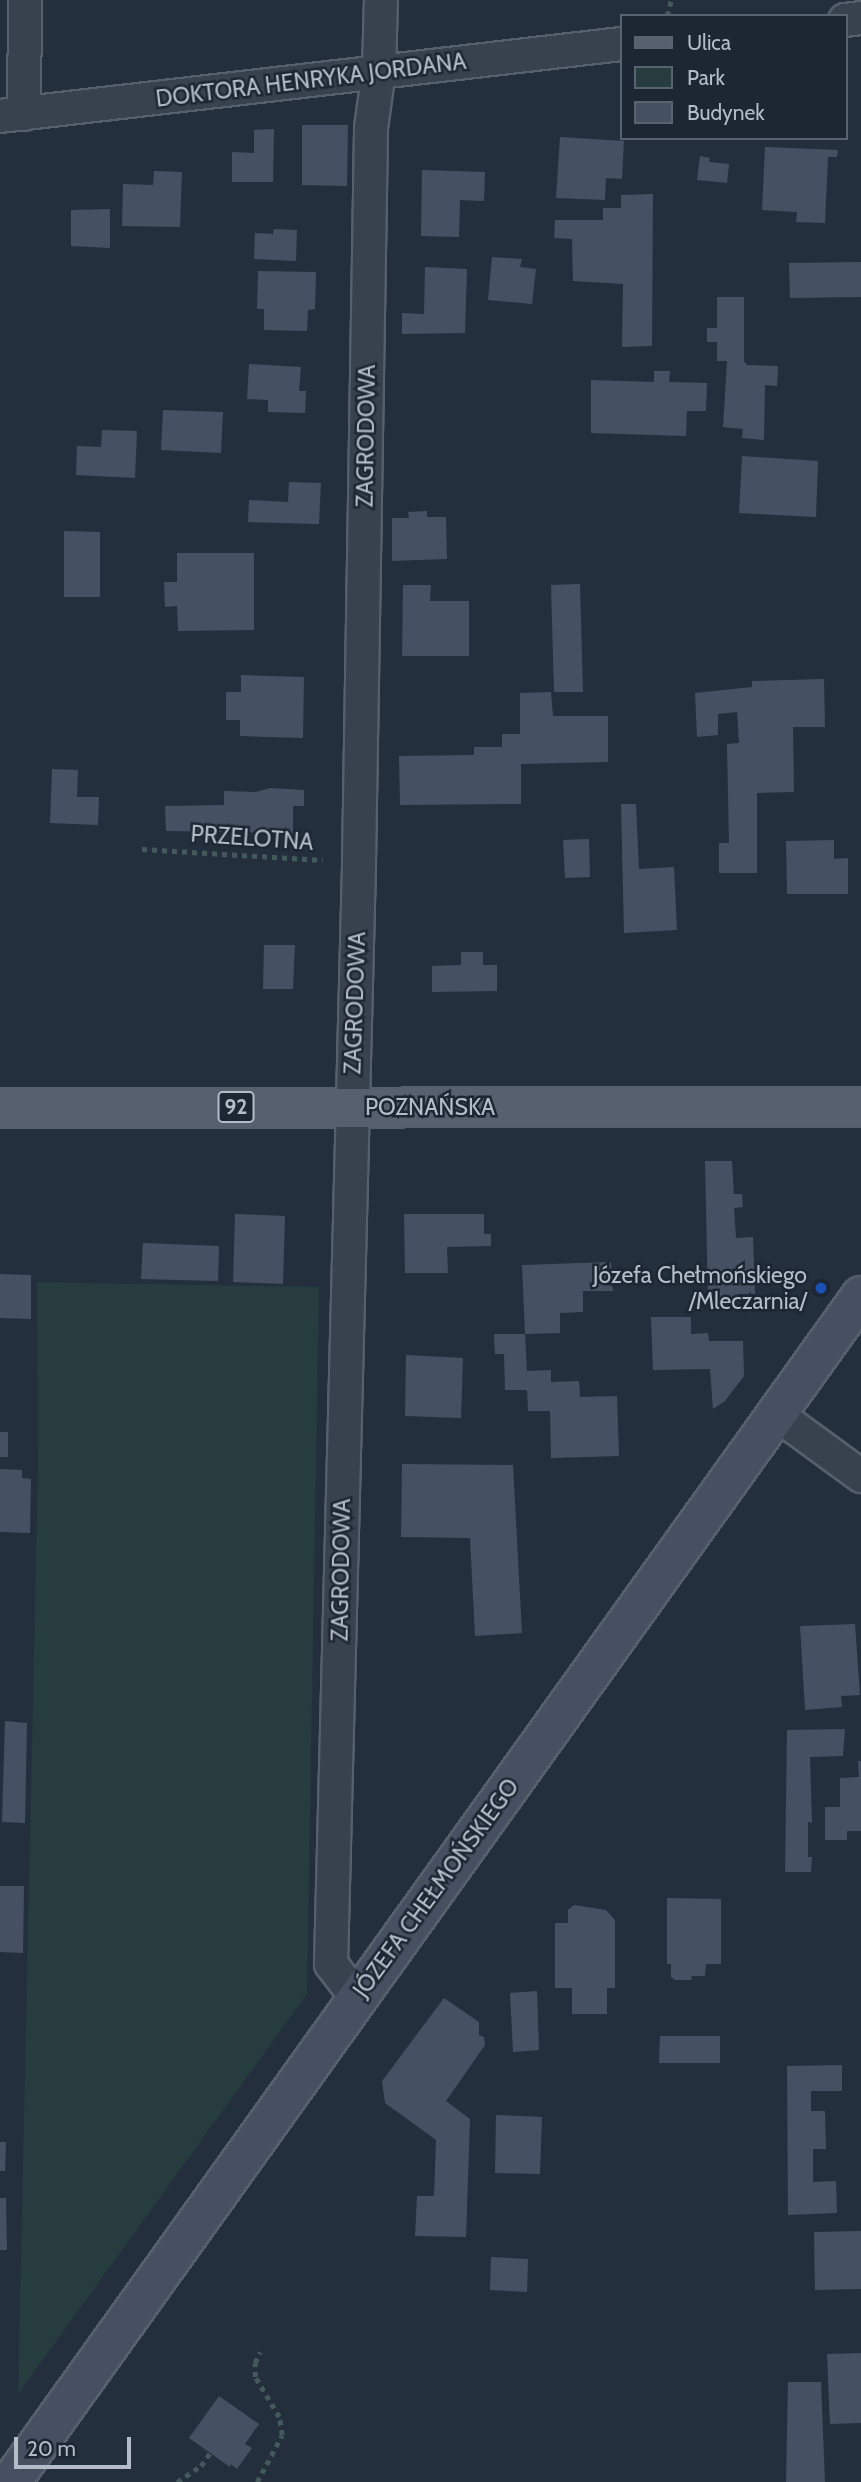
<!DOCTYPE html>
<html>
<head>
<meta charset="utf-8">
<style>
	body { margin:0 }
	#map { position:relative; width:861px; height:2482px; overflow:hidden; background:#242f3e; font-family:Cabin,sans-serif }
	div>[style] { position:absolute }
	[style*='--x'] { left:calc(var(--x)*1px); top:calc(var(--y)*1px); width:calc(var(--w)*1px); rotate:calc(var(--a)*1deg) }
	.green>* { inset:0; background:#263c3f }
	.building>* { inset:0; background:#455162 }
	.path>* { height:4.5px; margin-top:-2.25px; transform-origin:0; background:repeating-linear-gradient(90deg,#44595c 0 5px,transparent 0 10px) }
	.roads { filter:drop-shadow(2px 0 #565f6c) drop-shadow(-2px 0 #565f6c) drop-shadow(0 2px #565f6c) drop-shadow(0 -2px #565f6c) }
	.street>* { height:32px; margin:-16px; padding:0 16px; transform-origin:16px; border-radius:16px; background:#38414e }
	.secondary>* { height:38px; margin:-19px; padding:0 19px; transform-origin:19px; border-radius:19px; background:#465061 }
	.primary>* { height:38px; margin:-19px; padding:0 19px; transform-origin:19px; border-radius:19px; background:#56606e }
	.dots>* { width:19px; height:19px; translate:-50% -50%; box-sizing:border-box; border:4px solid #1d2633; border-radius:50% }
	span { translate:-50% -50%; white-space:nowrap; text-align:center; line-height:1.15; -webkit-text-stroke:5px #1d2633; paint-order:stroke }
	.shield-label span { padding:2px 5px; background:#1d2633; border:2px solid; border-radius:5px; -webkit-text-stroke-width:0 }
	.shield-label { font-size:21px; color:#b4bcc9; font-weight:700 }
	.street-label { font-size:23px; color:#b4bcc9 }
	.poi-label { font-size:23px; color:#b4bcc9 }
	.right { translate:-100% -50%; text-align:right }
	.legend { position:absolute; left:620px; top:14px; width:228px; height:126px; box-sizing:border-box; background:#1d2633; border:2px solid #59626f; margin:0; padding:9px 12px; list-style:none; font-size:21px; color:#b4bcc9 }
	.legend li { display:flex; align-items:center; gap:14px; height:35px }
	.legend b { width:35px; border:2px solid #59626f }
	.scale { position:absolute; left:14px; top:2437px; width:117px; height:32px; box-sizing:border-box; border:4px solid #b4bcc9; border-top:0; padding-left:9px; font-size:21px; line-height:24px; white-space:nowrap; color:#b4bcc9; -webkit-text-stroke:5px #1d2633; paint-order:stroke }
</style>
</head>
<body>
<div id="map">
	<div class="green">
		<div style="clip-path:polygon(37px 1282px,319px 1287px,307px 1994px,18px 2394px,38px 1465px)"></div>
	</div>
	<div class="building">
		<div style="clip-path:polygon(302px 125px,348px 125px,347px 186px,302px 185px)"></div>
		<div style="clip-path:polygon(274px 129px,273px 182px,232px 182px,232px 152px,254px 153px,254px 130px)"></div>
		<div style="clip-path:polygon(560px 137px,624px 141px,622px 179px,606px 178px,605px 200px,556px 198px)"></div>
		<div style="clip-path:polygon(765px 147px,838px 150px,837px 157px,828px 157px,825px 223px,796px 222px,797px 212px,762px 210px)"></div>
		<div style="clip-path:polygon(700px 156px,710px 158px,709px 162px,729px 164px,727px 183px,697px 180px)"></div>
		<div style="clip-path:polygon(422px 170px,485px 172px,484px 201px,460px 200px,459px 237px,421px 236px)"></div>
		<div style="clip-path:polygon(154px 171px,182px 172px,180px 227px,122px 226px,123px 184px,153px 185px)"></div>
		<div style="clip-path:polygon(653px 194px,652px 346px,622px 347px,623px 284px,573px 281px,572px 239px,554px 238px,555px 220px,603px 220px,603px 208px,621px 208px,621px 195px)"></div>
		<div style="clip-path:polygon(110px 209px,110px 248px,71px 246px,71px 210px)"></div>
		<div style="clip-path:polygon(274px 229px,297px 230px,296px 261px,254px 259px,255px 233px,273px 234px)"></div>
		<div style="clip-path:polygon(492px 257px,522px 259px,520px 267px,536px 269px,532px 304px,488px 300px)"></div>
		<div style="clip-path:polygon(861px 262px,861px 297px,790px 298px,789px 263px)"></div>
		<div style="clip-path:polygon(425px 267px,467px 269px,465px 333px,402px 334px,402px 313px,424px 314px)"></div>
		<div style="clip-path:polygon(258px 271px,316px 272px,315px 309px,308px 310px,307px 331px,264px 330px,264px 309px,257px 309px)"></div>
		<div style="clip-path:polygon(717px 297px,744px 297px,744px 361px,747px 365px,778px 366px,777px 386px,765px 385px,764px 440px,742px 438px,743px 429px,723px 427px,727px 361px,717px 361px,717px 342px,707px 342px,707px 328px,717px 328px)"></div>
		<div style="clip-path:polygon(249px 364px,301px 367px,299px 391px,306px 391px,305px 413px,268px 412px,268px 400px,247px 399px)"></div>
		<div style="clip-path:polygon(654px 371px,670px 371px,669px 382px,707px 383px,706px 411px,687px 411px,686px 436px,591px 433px,591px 380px,654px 382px)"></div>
		<div style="clip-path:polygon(163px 410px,223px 412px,221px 453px,161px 450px)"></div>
		<div style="clip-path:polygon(102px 430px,137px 431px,135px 478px,76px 475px,77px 446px,101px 447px)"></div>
		<div style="clip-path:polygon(742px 456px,818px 461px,816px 517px,739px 513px)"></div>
		<div style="clip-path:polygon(289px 482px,321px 483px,319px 524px,248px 522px,249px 500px,288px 502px)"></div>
		<div style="clip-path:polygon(427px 511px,427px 517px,446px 517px,447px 559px,392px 561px,392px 518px,409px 518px,408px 512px)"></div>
		<div style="clip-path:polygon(64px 531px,100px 532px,100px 597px,64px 597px)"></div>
		<div style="clip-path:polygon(177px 553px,254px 553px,254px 630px,178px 631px,177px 606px,165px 607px,164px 582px,177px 582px)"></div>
		<div style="clip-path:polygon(580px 584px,583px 692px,554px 692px,551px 585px)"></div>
		<div style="clip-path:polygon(403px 585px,431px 585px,430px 601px,469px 601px,469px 656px,402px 656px)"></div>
		<div style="clip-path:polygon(241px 675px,304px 677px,303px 738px,240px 736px,240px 720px,226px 720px,226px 692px,241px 692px)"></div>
		<div style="clip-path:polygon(824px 679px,825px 727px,793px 727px,794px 792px,757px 793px,757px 873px,719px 873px,719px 843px,729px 843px,727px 744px,739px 743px,737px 712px,718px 714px,718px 735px,697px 737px,695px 693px,752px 687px,752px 681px)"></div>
		<div style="clip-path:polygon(551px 692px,553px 716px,608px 716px,608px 762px,521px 764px,521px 804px,400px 805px,399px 756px,474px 755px,474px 747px,502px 747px,502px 734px,520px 734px,520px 693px)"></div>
		<div style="clip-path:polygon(52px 769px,78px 770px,77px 797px,99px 797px,98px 825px,50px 823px)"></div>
		<div style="clip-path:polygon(270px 788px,304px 790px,304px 806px,293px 806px,293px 833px,166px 831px,165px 806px,224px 805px,224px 791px,256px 792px)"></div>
		<div style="clip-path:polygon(621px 804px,636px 804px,639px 869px,674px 867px,677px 930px,624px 933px)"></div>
		<div style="clip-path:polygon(589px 839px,590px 877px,565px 878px,563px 840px)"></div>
		<div style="clip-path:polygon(834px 840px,834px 859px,848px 858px,848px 894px,787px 894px,786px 841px)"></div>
		<div style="clip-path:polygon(264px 945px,295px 945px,293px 989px,263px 989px)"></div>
		<div style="clip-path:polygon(461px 952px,483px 952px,483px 965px,497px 965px,497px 991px,432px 992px,432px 966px,461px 965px)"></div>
		<div style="clip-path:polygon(705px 1161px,732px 1161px,734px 1194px,742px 1194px,743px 1207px,734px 1208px,736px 1238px,753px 1237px,755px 1294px,738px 1294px,738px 1301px,708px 1302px)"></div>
		<div style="clip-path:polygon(235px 1214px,285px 1216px,283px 1284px,233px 1282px)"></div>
		<div style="clip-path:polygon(404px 1214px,484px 1214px,484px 1234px,491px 1234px,491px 1246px,447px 1247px,448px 1273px,405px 1273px)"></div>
		<div style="clip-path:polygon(143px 1243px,219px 1246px,218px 1281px,141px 1279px)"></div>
		<div style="clip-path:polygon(611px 1262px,613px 1291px,583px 1291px,583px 1312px,560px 1313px,560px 1333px,525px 1334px,522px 1265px)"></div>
		<div style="clip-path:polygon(0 1274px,31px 1275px,31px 1319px,0 1318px)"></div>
		<div style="clip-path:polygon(651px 1317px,691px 1317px,691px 1334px,708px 1333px,709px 1341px,743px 1341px,744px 1376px,725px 1401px,713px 1409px,710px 1369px,653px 1370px)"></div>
		<div style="clip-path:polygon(494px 1334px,525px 1334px,527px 1371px,551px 1370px,551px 1382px,579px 1381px,580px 1397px,617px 1396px,619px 1456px,551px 1458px,550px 1411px,528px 1411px,527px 1390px,505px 1390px,504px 1354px,495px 1354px)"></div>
		<div style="clip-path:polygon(406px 1355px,463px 1358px,461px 1418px,405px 1416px)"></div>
		<div style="clip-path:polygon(0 1432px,8px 1432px,8px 1457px,0 1457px)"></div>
		<div style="clip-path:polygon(402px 1464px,513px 1465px,522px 1633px,475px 1636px,470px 1538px,401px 1537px)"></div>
		<div style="clip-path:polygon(0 1469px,22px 1470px,22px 1478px,31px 1479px,30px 1533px,0 1532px)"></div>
		<div style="clip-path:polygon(855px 1624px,860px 1695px,841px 1696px,842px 1707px,805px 1710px,800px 1626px)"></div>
		<div style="clip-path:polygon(5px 1721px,27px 1723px,25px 1823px,2px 1822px)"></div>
		<div style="clip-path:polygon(845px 1729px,843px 1756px,810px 1757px,812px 1823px,808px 1822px,808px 1857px,812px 1857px,811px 1872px,785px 1872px,787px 1730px)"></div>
		<div style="clip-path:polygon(858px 1761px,861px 1761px,861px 1831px,847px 1831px,847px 1840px,825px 1840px,825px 1807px,840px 1807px,840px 1778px,859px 1777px)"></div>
		<div style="clip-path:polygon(0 1886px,24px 1886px,23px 1953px,0 1952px)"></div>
		<div style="clip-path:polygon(667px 1898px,721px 1899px,721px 1964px,706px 1964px,705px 1976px,692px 1976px,691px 1980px,675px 1980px,671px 1977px,671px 1964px,667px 1964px)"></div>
		<div style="clip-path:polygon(574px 1905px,606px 1910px,615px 1920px,615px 1988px,607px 1988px,607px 2014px,572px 2014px,572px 1988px,555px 1988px,555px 1923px,568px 1923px,568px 1910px)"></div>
		<div style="clip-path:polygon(537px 1991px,539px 2050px,513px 2052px,510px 1993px)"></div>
		<div style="clip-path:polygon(444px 1998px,479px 2022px,479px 2035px,484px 2037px,485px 2045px,446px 2101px,470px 2119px,466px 2237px,415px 2236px,417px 2196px,434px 2196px,436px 2140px,385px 2103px,382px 2081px)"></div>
		<div style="clip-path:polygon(660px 2036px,720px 2036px,720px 2063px,659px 2063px)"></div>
		<div style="clip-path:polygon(842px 2065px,842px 2091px,811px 2091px,811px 2111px,825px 2111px,826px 2149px,813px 2149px,813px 2182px,836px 2181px,837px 2213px,788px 2215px,787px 2066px)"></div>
		<div style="clip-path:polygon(496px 2115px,542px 2117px,540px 2174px,495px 2173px)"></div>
		<div style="clip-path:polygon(0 2142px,6px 2142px,5px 2171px,0 2171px)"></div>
		<div style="clip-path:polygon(0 2198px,6px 2198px,7px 2250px,0 2250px)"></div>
		<div style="clip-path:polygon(861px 2231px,861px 2289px,815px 2290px,814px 2232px)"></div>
		<div style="clip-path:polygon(491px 2257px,528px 2259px,527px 2292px,490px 2290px)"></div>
		<div style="clip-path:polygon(861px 2353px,861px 2423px,830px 2424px,827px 2354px)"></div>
		<div style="clip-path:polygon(788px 2382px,821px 2382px,825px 2482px,786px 2482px)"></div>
		<div style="clip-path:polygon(219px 2396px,259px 2424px,245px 2444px,252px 2448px,237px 2469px,231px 2464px,230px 2467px,189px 2438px)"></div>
	</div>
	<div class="path">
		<div style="--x:667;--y:16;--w:16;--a:-76"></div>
		<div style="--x:142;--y:849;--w:181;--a:3.5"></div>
		<div style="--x:177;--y:2482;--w:29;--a:-34"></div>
		<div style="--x:201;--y:2466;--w:16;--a:-55"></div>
		<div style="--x:257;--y:2482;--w:53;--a:-62"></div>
		<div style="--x:282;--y:2435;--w:18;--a:-99"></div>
		<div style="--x:279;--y:2417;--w:47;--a:-121"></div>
		<div style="--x:255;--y:2377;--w:14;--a:-90"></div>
		<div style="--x:255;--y:2363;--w:12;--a:-66"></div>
	</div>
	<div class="roads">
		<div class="street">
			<div style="--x:845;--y:20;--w:16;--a:-7"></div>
			<div style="--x:24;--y:114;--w:114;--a:-89.5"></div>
			<div style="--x:0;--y:116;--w:625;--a:-6.61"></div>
			<div style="--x:775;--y:1413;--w:107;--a:36.2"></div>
			<div style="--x:357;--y:1998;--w:43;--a:-127.4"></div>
			<div style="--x:331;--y:1964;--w:1101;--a:-88.54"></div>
			<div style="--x:359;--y:863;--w:735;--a:-89.06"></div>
			<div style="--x:371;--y:128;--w:59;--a:-82.1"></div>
			<div style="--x:379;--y:70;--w:70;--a:-88.4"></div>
		</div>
		<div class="secondary">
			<div style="--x:11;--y:2482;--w:1459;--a:-54.37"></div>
		</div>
		<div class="primary">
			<div style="--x:0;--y:1108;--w:861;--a:-0.07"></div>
		</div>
	</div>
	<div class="dots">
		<div style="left:821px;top:1288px;background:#1a4fb4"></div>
	</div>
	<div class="shield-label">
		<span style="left:236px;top:1107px">92</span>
	</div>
	<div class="street-label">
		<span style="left:311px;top:80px;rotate:-7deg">DOKTORA HENRYKA JORDANA</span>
		<span style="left:366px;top:436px;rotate:-89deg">ZAGRODOWA</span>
		<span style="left:252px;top:838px;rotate:4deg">PRZELOTNA</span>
		<span style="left:355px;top:1003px;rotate:-88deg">ZAGRODOWA</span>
		<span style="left:430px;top:1107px">POZNAŃSKA</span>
		<span style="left:341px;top:1570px;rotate:-89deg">ZAGRODOWA</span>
		<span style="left:436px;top:1888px;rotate:-54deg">JÓZEFA CHEŁMOŃSKIEGO</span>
	</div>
	<div class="poi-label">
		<span class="right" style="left:807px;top:1288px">Józefa Chełmońskiego<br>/Mleczarnia/</span>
	</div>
	<ul class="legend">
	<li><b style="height:9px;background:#56606e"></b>Ulica</li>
	<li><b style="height:19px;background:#263c3f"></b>Park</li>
	<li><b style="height:19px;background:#455162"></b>Budynek</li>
	</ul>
	<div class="scale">20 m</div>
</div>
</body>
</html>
